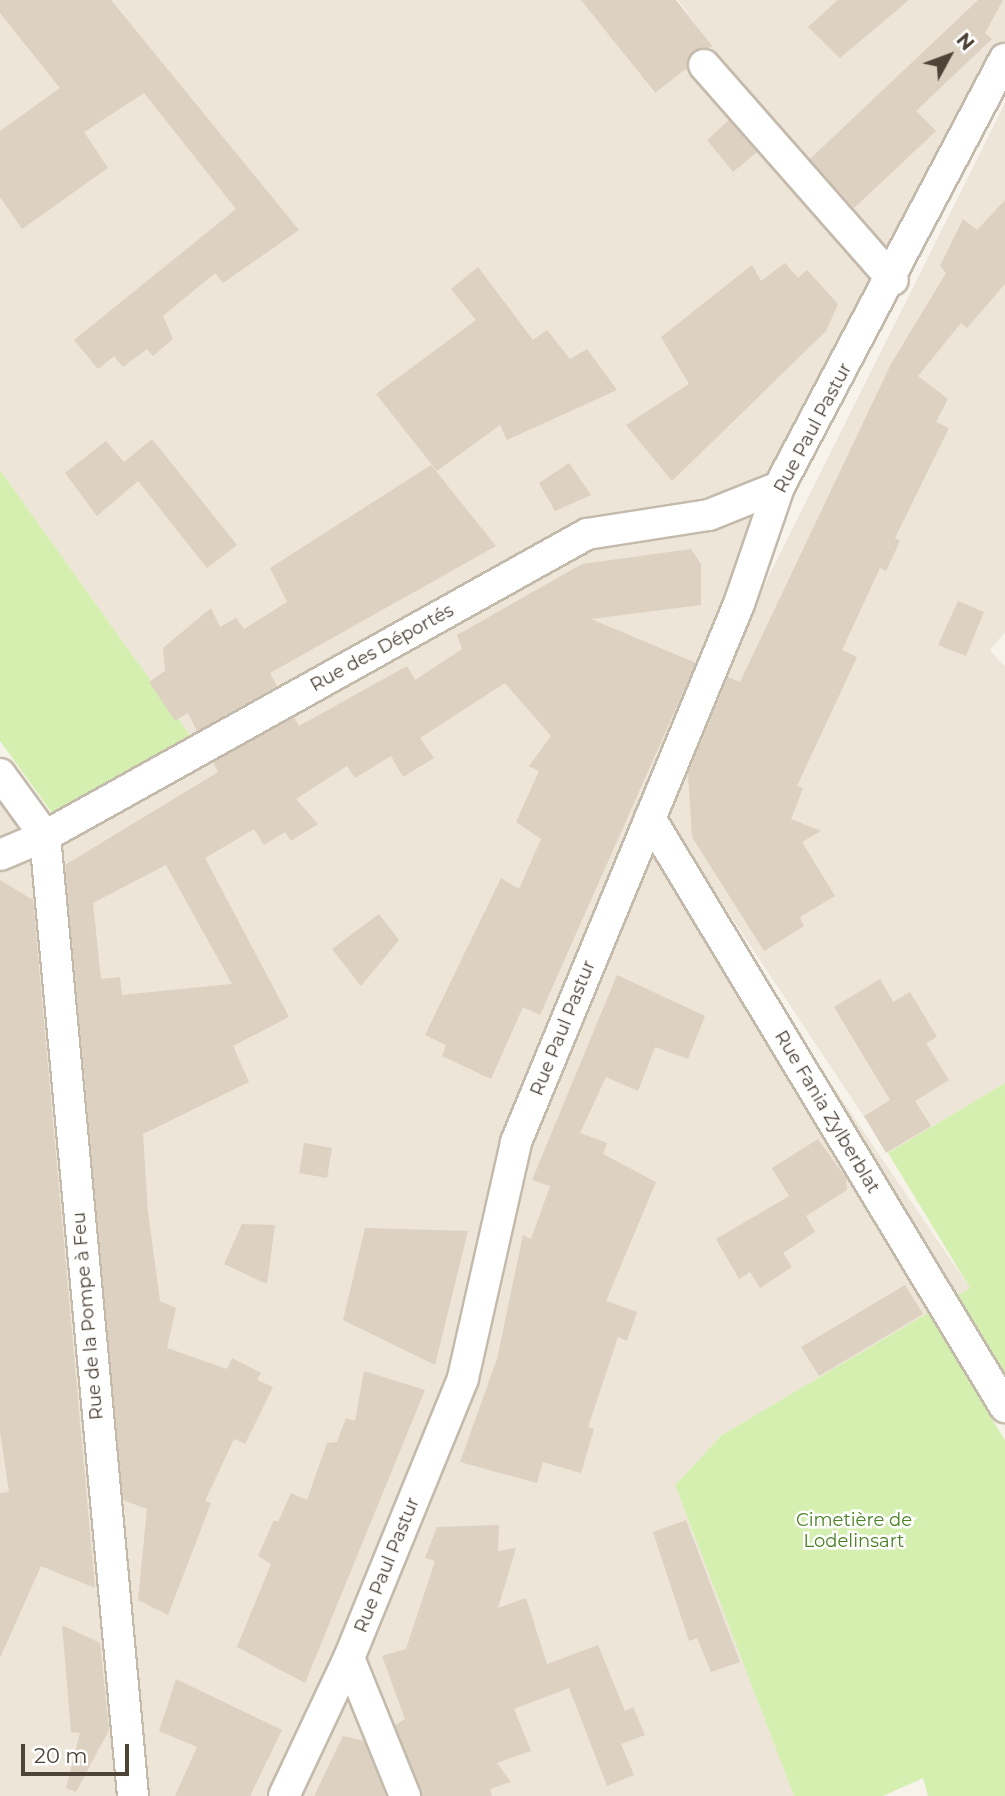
<!DOCTYPE html>
<html>
<head>
<meta charset="utf-8">
<style>
	body { margin:0 }
	#map { position:relative; width:1005px; height:1796px; overflow:hidden; background:#f7f3eb; font-family:Montserrat,sans-serif }
	div>[style] { position:absolute }
	[style*='--x'] { left:calc(var(--x)*1px); top:calc(var(--y)*1px); width:calc(var(--w)*1px); rotate:calc(var(--a)*1deg) }
	.residential>* { inset:0; background:#ece5d8 }
	.green>* { inset:0; background:#d5efb0 }
	.building>* { inset:0; background:#ddd1c2 }
	.roads { filter:drop-shadow(2px 0 #c4baac) drop-shadow(-2px 0 #c4baac) drop-shadow(0 2px #c4baac) drop-shadow(0 -2px #c4baac) }
	.street>* { height:30px; margin:-15px; padding:0 15px; transform-origin:15px; border-radius:15px; background:#fff }
	span { translate:-50% -50%; white-space:nowrap; text-align:center; line-height:1.15; -webkit-text-stroke:5px #fff; paint-order:stroke }
	.street-label { font-size:18px; color:#4d4337 }
	.park-label { font-size:18px; color:#4a8121 }
	.north { position:absolute; left:914px; top:21px; width:70px; height:70px; -webkit-text-stroke:5px #fff; paint-order:stroke; rotate:49deg; font-size:19px; font-weight:700; line-height:28px; text-align:center; color:#4d4337 }
	.north::after { content:''; display:block; margin:auto; width:24px; height:32px; background:#4d4337; clip-path:polygon(50% 0,100% 100%,50% 72%,0 100%) }
	.scale { position:absolute; left:21px; top:1744px; width:108px; height:32px; box-sizing:border-box; border:4px solid #4d4337; border-top:0; padding-left:9px; font-size:21px; line-height:24px; white-space:nowrap; color:#4d4337; -webkit-text-stroke:5px #fff; paint-order:stroke }
</style>
</head>
<body>
<div id="map">
	<div class="residential">
		<div style="clip-path:polygon(0 0,582px 0,654px 93px,713px 48px,678px 0,1005px 0,1005px 46px,893px 280px,762px 479px,594px 532px,791px 498px,694px 726px,1005px 103px,1005px 632px,990px 650px,1005px 667px,1005px 1083px,888px 1153px,659px 808px,653px 822px,970px 1288px,722px 1435px,675px 1485px,794px 1796px,0 1796px,0 772px,45px 835px,559px 548px,191px 737px,0 470px)"></div>
	</div>
	<div class="green">
		<div style="clip-path:polygon(0 470px,191px 737px,55px 817px,0 741px)"></div>
		<div style="clip-path:polygon(1005px 1083px,1005px 1395px,985px 1408px,1005px 1440px,1005px 1796px,928px 1796px,923px 1778px,883px 1796px,794px 1796px,675px 1485px,722px 1435px,970px 1288px,888px 1153px)"></div>
	</div>
	<div class="building">
		<div style="clip-path:polygon(0 0,111px 0,299px 230px,223px 283px,215px 273px,163px 316px,173px 339px,153px 356px,147px 349px,123px 367px,114px 356px,98px 369px,74px 340px,236px 209px,144px 93px,84px 132px,108px 168px,22px 229px,0 197px,0 131px,60px 88px,0 13px)"></div>
		<div style="clip-path:polygon(581px 0,676px 0,713px 47px,693px 51px,687px 68px,655px 93px)"></div>
		<div style="clip-path:polygon(838px 0,909px 0,840px 58px,808px 27px)"></div>
		<div style="clip-path:polygon(978px 0,1003px 0,985px 33px,992px 39px,916px 111px,936px 131px,854px 208px,810px 159px)"></div>
		<div style="clip-path:polygon(729px 120px,757px 152px,733px 172px,707px 140px)"></div>
		<div style="clip-path:polygon(1005px 200px,1005px 284px,967px 328px,961px 323px,918px 376px,948px 399px,936px 422px,949px 428px,895px 538px,900px 541px,886px 571px,880px 568px,842px 650px,857px 657px,797px 786px,803px 788px,791px 819px,821px 831px,802px 842px,835px 896px,800px 917px,804px 926px,764px 951px,692px 837px,688px 773px,728px 677px,740px 682px,891px 364px,946px 273px,940px 266px,963px 219px,977px 230px)"></div>
		<div style="clip-path:polygon(785px 263px,798px 278px,807px 270px,838px 304px,826px 331px,672px 481px,626px 425px,689px 384px,661px 337px,752px 265px,761px 281px)"></div>
		<div style="clip-path:polygon(478px 267px,533px 340px,547px 330px,570px 359px,587px 349px,617px 390px,507px 440px,500px 425px,437px 471px,376px 394px,476px 320px,451px 289px)"></div>
		<div style="clip-path:polygon(152px 439px,237px 545px,207px 568px,138px 481px,97px 516px,65px 473px,106px 441px,124px 462px)"></div>
		<div style="clip-path:polygon(569px 463px,591px 495px,555px 511px,539px 483px)"></div>
		<div style="clip-path:polygon(431px 465px,496px 546px,270px 673px,277px 686px,197px 731px,188px 713px,175px 721px,149px 682px,165px 671px,163px 648px,211px 608px,220px 627px,236px 618px,244px 629px,287px 602px,270px 568px)"></div>
		<div style="clip-path:polygon(evenodd,691px 549px,701px 564px,701px 605px,591px 619px,696px 663px,540px 1015px,523px 1007px,491px 1079px,442px 1056px,446px 1045px,425px 1035px,501px 878px,519px 889px,541px 839px,516px 822px,539px 771px,529px 766px,551px 736px,505px 683px,420px 738px,434px 758px,403px 777px,391px 756px,355px 778px,347px 766px,296px 799px,318px 824px,291px 841px,285px 832px,264px 845px,254px 829px,205px 858px,289px 1017px,233px 1046px,249px 1082px,143px 1134px,148px 1212px,160px 1301px,176px 1308px,167px 1348px,227px 1369px,232px 1358px,261px 1373px,257px 1380px,273px 1387px,245px 1444px,234px 1439px,205px 1501px,211px 1503px,168px 1615px,138px 1600px,147px 1509px,123px 1500px,65px 865px,218px 772px,213px 762px,294px 717px,299px 726px,407px 666px,415px 680px,462px 649px,457px 635px,582px 564px,691px 549px,166px 865px,232px 984px,122px 995px,120px 977px,101px 979px,93px 903px,166px 865px)"></div>
		<div style="clip-path:polygon(958px 601px,984px 612px,966px 656px,938px 645px)"></div>
		<div style="clip-path:polygon(0 880px,33px 900px,95px 1588px,41px 1566px,0 1658px,0 1493px,9px 1492px,0 1432px)"></div>
		<div style="clip-path:polygon(379px 914px,399px 940px,361px 986px,332px 949px)"></div>
		<div style="clip-path:polygon(617px 975px,705px 1016px,688px 1059px,655px 1047px,638px 1091px,606px 1077px,580px 1133px,607px 1143px,603px 1154px,656px 1182px,606px 1301px,637px 1312px,627px 1341px,618px 1337px,588px 1427px,594px 1429px,581px 1473px,543px 1462px,537px 1483px,460px 1462px,497px 1359px,523px 1235px,531px 1239px,550px 1186px,532px 1180px)"></div>
		<div style="clip-path:polygon(880px 979px,893px 1002px,910px 992px,937px 1037px,926px 1043px,949px 1080px,915px 1101px,931px 1126px,886px 1153px,864px 1116px,890px 1100px,834px 1007px)"></div>
		<div style="clip-path:polygon(818px 1139px,846px 1178px,847px 1190px,806px 1216px,815px 1232px,783px 1253px,792px 1267px,760px 1288px,750px 1272px,739px 1279px,716px 1239px,789px 1196px,772px 1168px)"></div>
		<div style="clip-path:polygon(304px 1143px,332px 1148px,327px 1178px,299px 1173px)"></div>
		<div style="clip-path:polygon(242px 1224px,275px 1225px,267px 1284px,224px 1264px)"></div>
		<div style="clip-path:polygon(365px 1228px,468px 1231px,435px 1365px,343px 1320px)"></div>
		<div style="clip-path:polygon(905px 1285px,923px 1314px,819px 1376px,801px 1347px)"></div>
		<div style="clip-path:polygon(364px 1371px,425px 1390px,305px 1683px,237px 1647px,271px 1564px,258px 1556px,274px 1520px,278px 1522px,291px 1493px,307px 1500px,327px 1443px,337px 1442px,346px 1418px,355px 1421px)"></div>
		<div style="clip-path:polygon(686px 1520px,740px 1662px,711px 1672px,697px 1638px,689px 1641px,653px 1532px)"></div>
		<div style="clip-path:polygon(499px 1525px,498px 1551px,516px 1548px,498px 1608px,526px 1598px,547px 1664px,598px 1645px,625px 1711px,633px 1707px,645px 1735px,621px 1744px,634px 1775px,607px 1786px,569px 1688px,514px 1709px,531px 1751px,497px 1763px,511px 1782px,490px 1789px,492px 1796px,422px 1796px,395px 1725px,405px 1719px,382px 1656px,406px 1649px,435px 1561px,425px 1558px,437px 1527px)"></div>
		<div style="clip-path:polygon(62px 1625px,100px 1643px,109px 1730px,76px 1792px,66px 1788px,80px 1733px,71px 1732px)"></div>
		<div style="clip-path:polygon(176px 1679px,282px 1730px,250px 1796px,175px 1796px,197px 1747px,159px 1731px)"></div>
		<div style="clip-path:polygon(343px 1736px,364px 1741px,386px 1796px,314px 1796px)"></div>
	</div>
	<div class="roads">
		<div class="street">
			<div style="--x:704;--y:65;--w:286;--a:48.7"></div>
			<div style="--x:0;--y:774;--w:77;--a:54"></div>
			<div style="--x:45;--y:836;--w:964;--a:84.76"></div>
			<div style="--x:650;--y:818;--w:688;--a:58.92"></div>
			<div style="--x:0;--y:855;--w:49;--a:-22.9"></div>
			<div style="--x:45;--y:836;--w:620;--a:-29.13"></div>
			<div style="--x:587;--y:534;--w:123;--a:-8.9"></div>
			<div style="--x:709;--y:515;--w:75;--a:-21.8"></div>
			<div style="--x:349;--y:1658;--w:149;--a:67.9"></div>
			<div style="--x:284;--y:1796;--w:153;--a:-64.8"></div>
			<div style="--x:349;--y:1658;--w:302;--a:-67.8"></div>
			<div style="--x:463;--y:1378;--w:242;--a:-77.3"></div>
			<div style="--x:516;--y:1142;--w:582;--a:-67.49"></div>
			<div style="--x:739;--y:604;--w:124;--a:-71.1"></div>
			<div style="--x:779;--y:487;--w:484;--a:-62.2"></div>
		</div>
	</div>
	<div class="street-label">
		<span style="left:813px;top:428px;rotate:-62deg">Rue Paul Pastur</span>
		<span style="left:382px;top:648px;rotate:-29deg">Rue des Déportés</span>
		<span style="left:563px;top:1028px;rotate:-68deg">Rue Paul Pastur</span>
		<span style="left:827px;top:1112px;rotate:59deg">Rue Fania Zylberblat</span>
		<span style="left:88px;top:1316px;rotate:-95deg">Rue de la Pompe à Feu</span>
		<span style="left:387px;top:1565px;rotate:-68deg">Rue Paul Pastur</span>
	</div>
	<div class="park-label">
		<span style="left:854px;top:1531px">Cimetière de<br>Lodelinsart</span>
	</div>
	<div class="north">N</div>
	<div class="scale">20 m</div>
</div>
</body>
</html>
